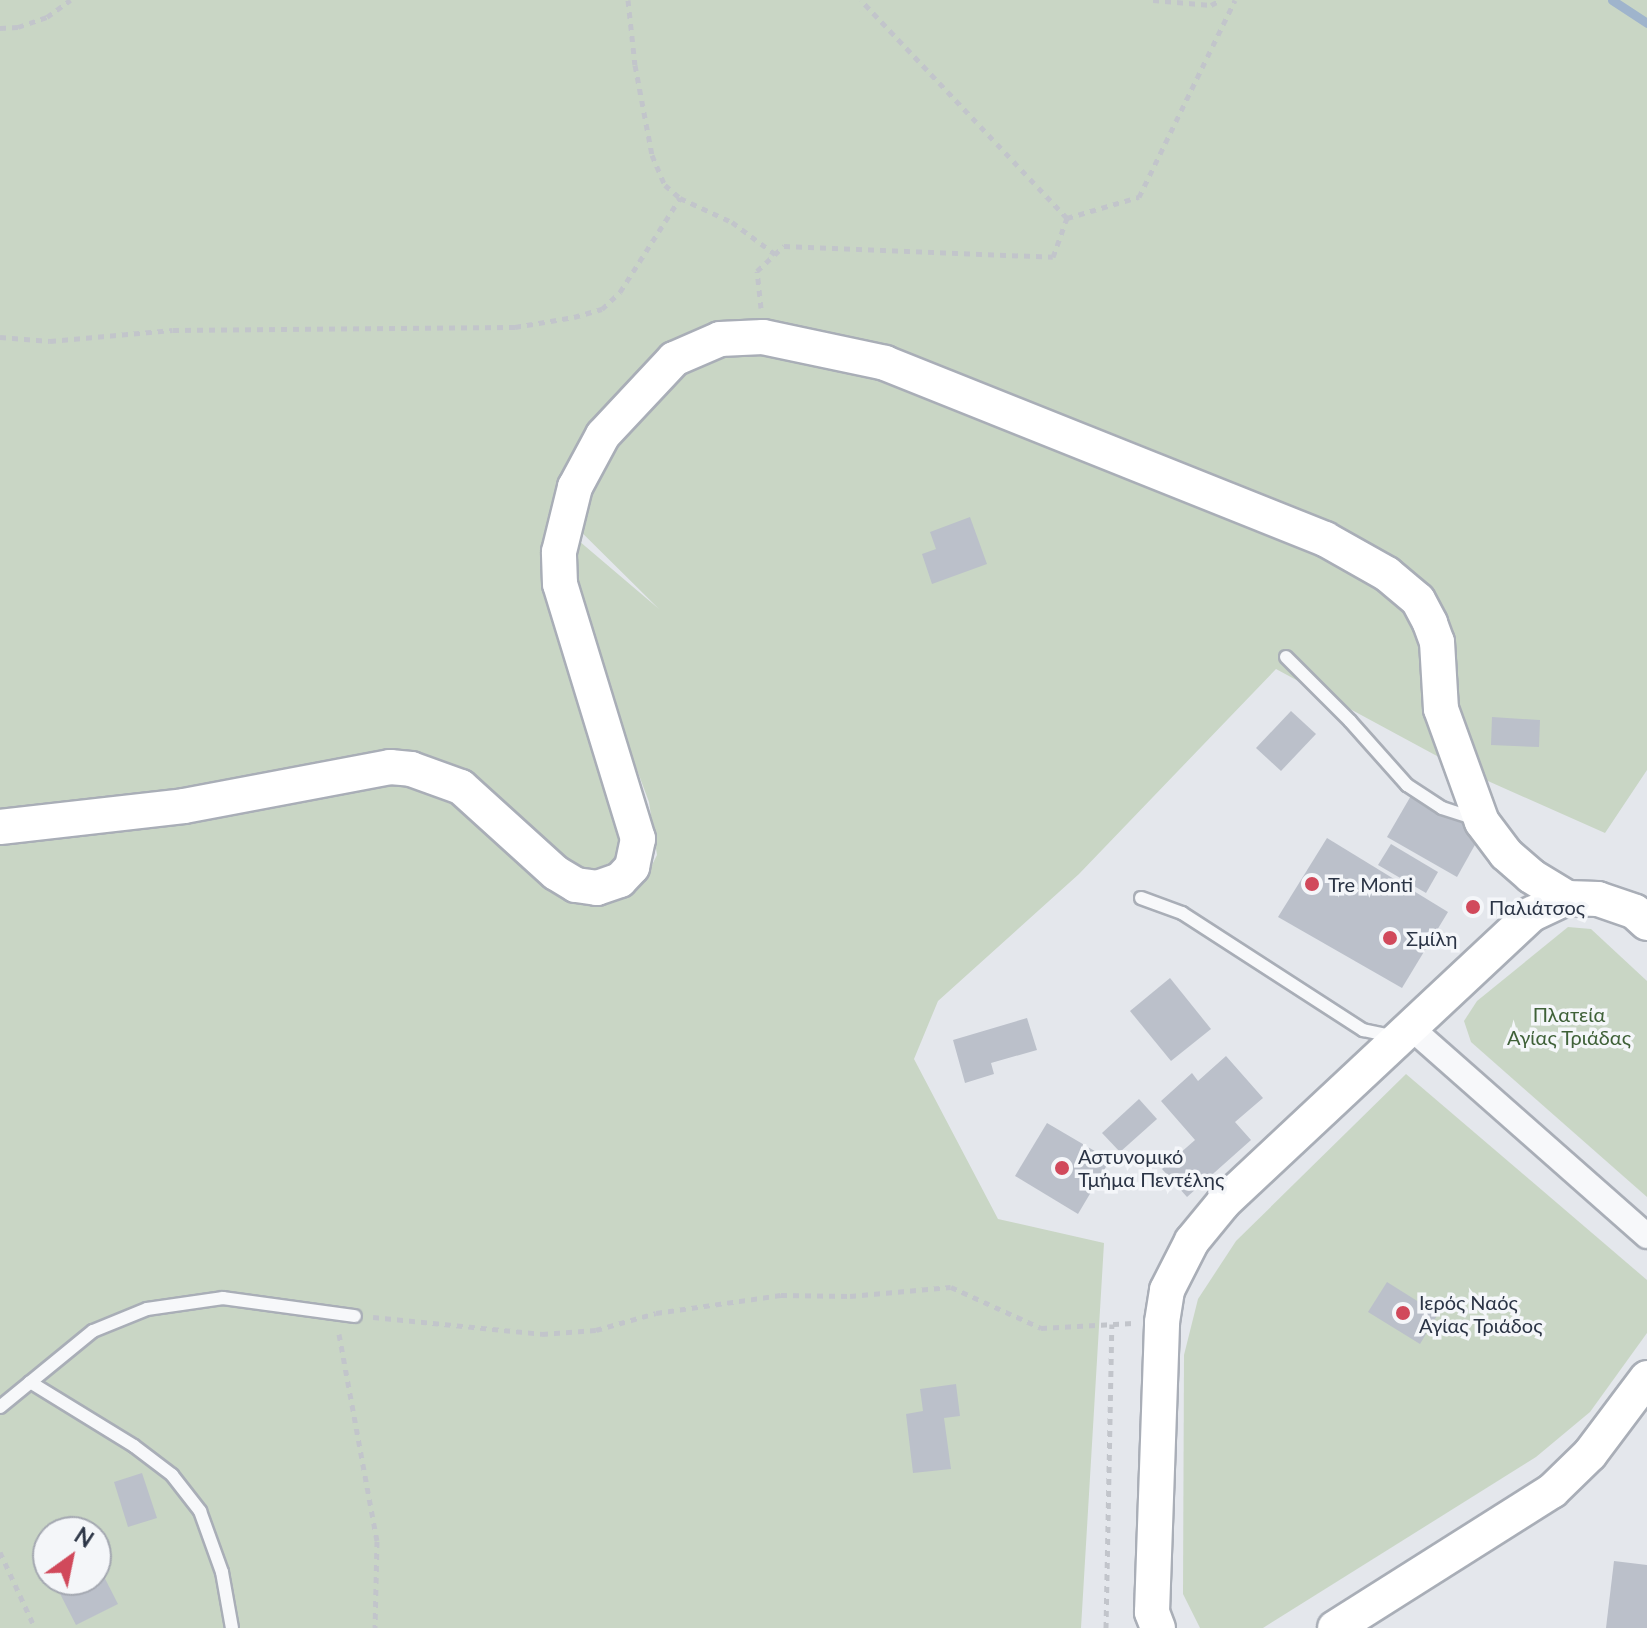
<!DOCTYPE html>
<html>
<head>
<meta charset="utf-8">
<style>
	body { margin:0 }
	#map { position:relative; width:1647px; height:1628px; overflow:hidden; background:#e4e7ec; font-family:Lato,sans-serif }
	div>[style] { position:absolute }
	[style*='--x'] { left:calc(var(--x)*1px); top:calc(var(--y)*1px); width:calc(var(--w)*1px); rotate:calc(var(--a)*1deg) }
	.green>* { inset:0; background:#c9d6c5 }
	.stream>* { height:9px; margin:-4.5px; padding:0 4.5px; transform-origin:4.5px; border-radius:4.5px; background:#9fb4cc }
	.building>* { inset:0; background:#bbc0ca }
	.path>* { height:5px; margin-top:-2.5px; transform-origin:0; background:repeating-linear-gradient(90deg,#c2c5cb 0 6px,transparent 0 12px) }
	.roads { filter:drop-shadow(2px 0 #a9aeb7) drop-shadow(-2px 0 #a9aeb7) drop-shadow(0 2px #a9aeb7) drop-shadow(0 -2px #a9aeb7) }
	.lane>* { height:12px; margin:-6px; padding:0 6px; transform-origin:6px; border-radius:6px; background:#f7f8fa }
	.street>* { height:24px; margin:-12px; padding:0 12px; transform-origin:12px; border-radius:12px; background:#f7f8fa }
	.secondary>* { height:34px; margin:-17px; padding:0 17px; transform-origin:17px; border-radius:17px; background:#fff }
	.dots>* { width:22px; height:22px; translate:-50% -50%; box-sizing:border-box; border:4px solid #f4f6f9; border-radius:50% }
	span { translate:-50% -50%; white-space:nowrap; text-align:center; line-height:1.15; -webkit-text-stroke:7px #f4f6f9; paint-order:stroke }
	.poi-label { font-size:20px; color:#2b3445 }
	.left { translate:0 -50%; text-align:left }
	.park-label { font-size:20px; color:#3f6138 }
	.north { position:absolute; left:32px; top:1516px; width:80px; height:80px; box-sizing:border-box; background:#f4f6f9; border:2px solid #a4a8b1; border-radius:50%; rotate:33deg; font-size:22px; font-weight:700; line-height:32px; text-align:center; color:#2b3445 }
	.north::after { content:''; display:block; margin:auto; width:28px; height:36px; background:#d1495b; clip-path:polygon(50% 0,100% 100%,50% 72%,0 100%) }
</style>
</head>
<body>
<div id="map">
	<div class="green">
		<div style="clip-path:polygon(evenodd,0 0,1647px 0,1647px 770px,1605px 833px,1461px 769px,1276px 669px,1079px 874px,938px 1001px,914px 1059px,998px 1219px,1104px 1243px,1081px 1628px,0 1628px,0 838px,194px 817px,387px 773px,450px 788px,551px 884px,580px 898px,627px 891px,647px 875px,657px 855px,649px 802px,568px 585px,572px 535px,659px 609px,557px 508px,550px 563px,566px 633px,626px 817px,628px 845px,615px 860px,593px 871px,570px 867px,550px 858px,454px 767px,383px 751px,189px 795px,0 813px,0 0,48px 1532px,96px 1532px,96px 1580px,48px 1580px,48px 1532px)"></div>
		<div style="clip-path:polygon(1568px 927px,1591px 929px,1647px 981px,1647px 1197px,1471px 1042px,1464px 1021px,1477px 1001px)"></div>
		<div style="clip-path:polygon(1406px 1074px,1647px 1280px,1647px 1333px,1590px 1412px,1536px 1457px,1263px 1628px,1200px 1628px,1183px 1594px,1184px 1355px,1198px 1299px,1236px 1241px)"></div>
	</div>
	<div class="stream">
		<div style="--x:1612;--y:0;--w:42;--a:33.3"></div>
	</div>
	<div class="building">
		<div style="clip-path:polygon(970px 517px,987px 564px,932px 584px,922px 554px,936px 549px,930px 532px)"></div>
		<div style="clip-path:polygon(1291px 711px,1316px 734px,1281px 771px,1256px 748px)"></div>
		<div style="clip-path:polygon(1492px 717px,1540px 720px,1539px 747px,1491px 745px)"></div>
		<div style="clip-path:polygon(1412px 794px,1481px 834px,1457px 877px,1387px 837px)"></div>
		<div style="clip-path:polygon(1327px 838px,1448px 912px,1402px 988px,1278px 917px)"></div>
		<div style="clip-path:polygon(1391px 844px,1438px 872px,1426px 893px,1378px 865px)"></div>
		<div style="clip-path:polygon(1170px 978px,1211px 1029px,1171px 1061px,1130px 1011px)"></div>
		<div style="clip-path:polygon(1027px 1018px,1037px 1050px,991px 1063px,994px 1074px,965px 1083px,953px 1040px)"></div>
		<div style="clip-path:polygon(1226px 1056px,1263px 1098px,1235px 1122px,1251px 1140px,1187px 1197px,1162px 1169px,1195px 1140px,1161px 1101px,1192px 1073px,1198px 1081px)"></div>
		<div style="clip-path:polygon(1139px 1099px,1157px 1119px,1120px 1152px,1102px 1133px)"></div>
		<div style="clip-path:polygon(1047px 1123px,1110px 1160px,1078px 1214px,1015px 1176px)"></div>
		<div style="clip-path:polygon(1387px 1282px,1438px 1314px,1420px 1344px,1368px 1312px)"></div>
		<div style="clip-path:polygon(956px 1384px,960px 1416px,944px 1418px,951px 1469px,913px 1473px,906px 1414px,923px 1411px,920px 1389px)"></div>
		<div style="clip-path:polygon(142px 1473px,157px 1518px,128px 1527px,114px 1482px)"></div>
		<div style="clip-path:polygon(77px 1522px,82px 1532px,56px 1532px)"></div>
		<div style="clip-path:polygon(48px 1536px,48px 1570px,34px 1543px)"></div>
		<div style="clip-path:polygon(96px 1561px,118px 1604px,76px 1625px,53px 1580px,96px 1580px)"></div>
		<div style="clip-path:polygon(1614px 1561px,1647px 1565px,1647px 1628px,1606px 1628px)"></div>
	</div>
	<div class="path">
		<div style="--x:628;--y:0;--w:65;--a:83.9"></div>
		<div style="--x:635;--y:65;--w:92;--a:79.3"></div>
		<div style="--x:652;--y:155;--w:33;--a:67"></div>
		<div style="--x:665;--y:185;--w:20;--a:41"></div>
		<div style="--x:680;--y:198;--w:57;--a:24.8"></div>
		<div style="--x:732;--y:222;--w:54;--a:36.7"></div>
		<div style="--x:1153;--y:0;--w:58;--a:4.9"></div>
		<div style="--x:1211;--y:5;--w:11;--a:-27"></div>
		<div style="--x:0;--y:28;--w:18;--a:-3"></div>
		<div style="--x:18;--y:27;--w:31;--a:-19"></div>
		<div style="--x:47;--y:17;--w:29;--a:-36"></div>
		<div style="--x:1067;--y:218;--w:75;--a:-16.3"></div>
		<div style="--x:1139;--y:197;--w:219;--a:-64"></div>
		<div style="--x:761;--y:308;--w:37;--a:-96"></div>
		<div style="--x:757;--y:271;--w:37;--a:-43"></div>
		<div style="--x:784;--y:246;--w:269;--a:2.3"></div>
		<div style="--x:1053;--y:257;--w:41;--a:-70.3"></div>
		<div style="--x:1067;--y:218;--w:300;--a:-133.4"></div>
		<div style="--x:0;--y:337;--w:50;--a:4.6"></div>
		<div style="--x:50;--y:341;--w:123;--a:-5.1"></div>
		<div style="--x:173;--y:330;--w:342;--a:-0.5"></div>
		<div style="--x:515;--y:327;--w:60;--a:-9.6"></div>
		<div style="--x:574;--y:317;--w:29;--a:-16"></div>
		<div style="--x:602;--y:309;--w:25;--a:-43"></div>
		<div style="--x:620;--y:292;--w:112;--a:-57.4"></div>
		<div style="--x:373;--y:1317;--w:170;--a:5.7"></div>
		<div style="--x:542;--y:1334;--w:54;--a:-4.2"></div>
		<div style="--x:596;--y:1330;--w:62;--a:-15.8"></div>
		<div style="--x:656;--y:1313;--w:126;--a:-8.2"></div>
		<div style="--x:781;--y:1295;--w:69;--a:0.8"></div>
		<div style="--x:850;--y:1296;--w:101;--a:-5.1"></div>
		<div style="--x:951;--y:1287;--w:99;--a:24.5"></div>
		<div style="--x:1041;--y:1328;--w:92;--a:-3.1"></div>
		<div style="--x:339;--y:1334;--w:210;--a:79.6"></div>
		<div style="--x:377;--y:1541;--w:87;--a:91.3"></div>
		<div style="--x:0;--y:1552;--w:84;--a:65.3"></div>
		<div style="--x:1106;--y:1628;--w:304;--a:-88.9"></div>
	</div>
	<div class="roads">
		<div class="lane">
			<div style="--x:1286;--y:657;--w:91;--a:45"></div>
			<div style="--x:1350;--y:721;--w:86;--a:48.3"></div>
			<div style="--x:1407;--y:785;--w:42;--a:33.3"></div>
			<div style="--x:1442;--y:808;--w:36;--a:18"></div>
			<div style="--x:1141;--y:898;--w:44;--a:20.1"></div>
			<div style="--x:1182;--y:913;--w:216;--a:32.9"></div>
			<div style="--x:1363;--y:1030;--w:33;--a:12"></div>
			<div style="--x:30;--y:1382;--w:122;--a:31.6"></div>
			<div style="--x:134;--y:1446;--w:48;--a:37.3"></div>
			<div style="--x:172;--y:1475;--w:46;--a:52.1"></div>
			<div style="--x:200;--y:1511;--w:65;--a:70.2"></div>
			<div style="--x:222;--y:1572;--w:57;--a:79.9"></div>
			<div style="--x:0;--y:1407;--w:120;--a:-39.3"></div>
			<div style="--x:93;--y:1331;--w:58;--a:-22.2"></div>
			<div style="--x:147;--y:1309;--w:77;--a:-8.2"></div>
			<div style="--x:223;--y:1298;--w:133;--a:7.8"></div>
		</div>
		<div class="street">
			<div style="--x:1410;--y:1027;--w:316;--a:41.4"></div>
		</div>
		<div class="secondary">
			<div style="--x:0;--y:827;--w:185;--a:-6.5"></div>
			<div style="--x:184;--y:806;--w:210;--a:-10.7"></div>
			<div style="--x:390;--y:767;--w:21;--a:5"></div>
			<div style="--x:411;--y:769;--w:53;--a:19.8"></div>
			<div style="--x:461;--y:787;--w:128;--a:42.2"></div>
			<div style="--x:556;--y:873;--w:23;--a:31"></div>
			<div style="--x:576;--y:885;--w:21;--a:8"></div>
			<div style="--x:597;--y:888;--w:24;--a:-19"></div>
			<div style="--x:620;--y:880;--w:18;--a:-47"></div>
			<div style="--x:632;--y:867;--w:29;--a:-78"></div>
			<div style="--x:638;--y:839;--w:267;--a:-107"></div>
			<div style="--x:560;--y:584;--w:32;--a:-92"></div>
			<div style="--x:559;--y:552;--w:67;--a:-76.2"></div>
			<div style="--x:575;--y:487;--w:59;--a:-61.7"></div>
			<div style="--x:603;--y:435;--w:104;--a:-46.9"></div>
			<div style="--x:674;--y:359;--w:50;--a:-23.5"></div>
			<div style="--x:720;--y:339;--w:43;--a:-2.7"></div>
			<div style="--x:763;--y:337;--w:125;--a:12"></div>
			<div style="--x:885;--y:363;--w:474;--a:21.8"></div>
			<div style="--x:1325;--y:539;--w:71;--a:29.4"></div>
			<div style="--x:1387;--y:574;--w:40;--a:40"></div>
			<div style="--x:1418;--y:600;--w:26;--a:62"></div>
			<div style="--x:1430;--y:623;--w:20;--a:70"></div>
			<div style="--x:1437;--y:642;--w:67;--a:86.6"></div>
			<div style="--x:1441;--y:709;--w:120;--a:70.1"></div>
			<div style="--x:1482;--y:822;--w:40;--a:53"></div>
			<div style="--x:1506;--y:854;--w:33;--a:41"></div>
			<div style="--x:1531;--y:876;--w:42;--a:31.4"></div>
			<div style="--x:1158;--y:1628;--w:17;--a:-111"></div>
			<div style="--x:1152;--y:1612;--w:290;--a:-88"></div>
			<div style="--x:1162;--y:1322;--w:32;--a:-81"></div>
			<div style="--x:1167;--y:1290;--w:55;--a:-63"></div>
			<div style="--x:1192;--y:1241;--w:50;--a:-50.6"></div>
			<div style="--x:1224;--y:1202;--w:422;--a:-43.1"></div>
			<div style="--x:1532;--y:914;--w:38;--a:-25"></div>
			<div style="--x:1567;--y:898;--w:31;--a:2"></div>
			<div style="--x:1598;--y:899;--w:39;--a:19"></div>
			<div style="--x:1635;--y:912;--w:16;--a:43"></div>
			<div style="--x:1335;--y:1628;--w:257;--a:-32.3"></div>
			<div style="--x:1552;--y:1491;--w:53;--a:-44.2"></div>
			<div style="--x:1590;--y:1454;--w:95;--a:-53.1"></div>
		</div>
	</div>
	<div class="dots">
		<div style="left:1312px;top:884px;background:#d1495b"></div>
		<div style="left:1473px;top:907px;background:#d1495b"></div>
		<div style="left:1390px;top:938px;background:#d1495b"></div>
		<div style="left:1062px;top:1168px;background:#d1495b"></div>
		<div style="left:1403px;top:1313px;background:#d1495b"></div>
	</div>
	<div class="poi-label">
		<span class="left" style="left:1328px;top:884px">Tre Monti</span>
		<span class="left" style="left:1489px;top:907px">Παλιάτσος</span>
		<span class="left" style="left:1406px;top:938px">Σμίλη</span>
		<span class="left" style="left:1078px;top:1168px">Αστυνομικό<br>Τμήμα Πεντέλης</span>
		<span class="left" style="left:1419px;top:1314px">Ιερός Ναός<br>Αγίας Τριάδος</span>
	</div>
	<div class="park-label">
		<span style="left:1569px;top:1026px">Πλατεία<br>Αγίας Τριάδας</span>
	</div>
	<div class="north">N</div>
</div>
</body>
</html>
